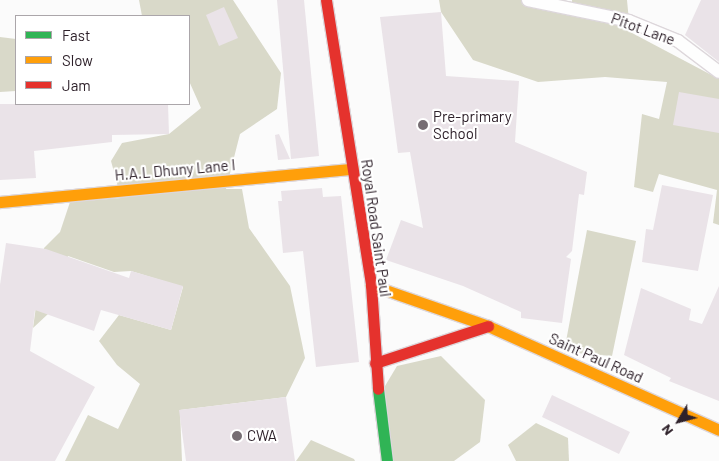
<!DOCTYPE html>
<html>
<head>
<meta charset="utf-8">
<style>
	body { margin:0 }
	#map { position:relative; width:719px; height:461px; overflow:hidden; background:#fbfbfb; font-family:Barlow,sans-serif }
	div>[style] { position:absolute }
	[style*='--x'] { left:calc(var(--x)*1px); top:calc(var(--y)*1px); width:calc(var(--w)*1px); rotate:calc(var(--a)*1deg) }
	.forest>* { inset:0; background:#d9d9c9 }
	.building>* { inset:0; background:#eae3e8 }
	.roads { filter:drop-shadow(1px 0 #ddd7db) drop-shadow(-1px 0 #ddd7db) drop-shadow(0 1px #ddd7db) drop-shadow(0 -1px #ddd7db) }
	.lane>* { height:12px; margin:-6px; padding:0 6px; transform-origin:6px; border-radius:6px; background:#fefefe }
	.fast>* { height:11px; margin:-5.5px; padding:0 5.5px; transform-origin:5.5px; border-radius:5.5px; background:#30b455 }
	.slow>* { height:11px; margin:-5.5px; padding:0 5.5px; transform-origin:5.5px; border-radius:5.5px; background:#ff9f0a }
	.jam>* { height:11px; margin:-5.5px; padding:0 5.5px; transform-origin:5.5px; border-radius:5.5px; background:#e5322d }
	.dots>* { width:14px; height:14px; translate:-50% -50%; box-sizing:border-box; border:2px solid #fff; border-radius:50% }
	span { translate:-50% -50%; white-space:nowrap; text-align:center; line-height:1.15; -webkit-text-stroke:4.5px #fff; paint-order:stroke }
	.street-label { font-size:15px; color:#2e212a }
	.poi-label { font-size:15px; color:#2e212a }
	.left { translate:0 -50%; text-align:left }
	.legend { position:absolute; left:15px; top:15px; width:175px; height:90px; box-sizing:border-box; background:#fff; border:1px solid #aba6aa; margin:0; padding:6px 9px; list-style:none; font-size:15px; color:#2e212a }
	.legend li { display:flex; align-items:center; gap:10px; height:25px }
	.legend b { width:25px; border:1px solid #aba6aa }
	.north { position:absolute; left:654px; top:396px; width:50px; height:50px; -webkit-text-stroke:4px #fff; paint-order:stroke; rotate:233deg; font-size:14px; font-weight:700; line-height:20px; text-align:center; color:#2e212a }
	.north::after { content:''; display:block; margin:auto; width:18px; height:22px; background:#2e212a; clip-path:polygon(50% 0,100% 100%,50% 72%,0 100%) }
</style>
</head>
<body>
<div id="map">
	<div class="forest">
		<div style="clip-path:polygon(139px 0,233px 0,281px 73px,277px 109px,240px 134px,226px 189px,242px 189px,249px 228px,290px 286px,305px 358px,286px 397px,180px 410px,182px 461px,65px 461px,88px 415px,118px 429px,140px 384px,117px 365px,99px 341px,119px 315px,171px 330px,183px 287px,131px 271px,114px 272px,68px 256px,48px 314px,33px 328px,44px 248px,60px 232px,70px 202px,121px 198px,111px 161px,122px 143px,169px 134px,201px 108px,189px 81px,189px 16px,142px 16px)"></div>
		<div style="clip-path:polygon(439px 0,528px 0,572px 6px,572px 0,627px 0,629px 21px,615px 24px,719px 79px,719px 225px,713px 223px,717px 190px,659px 174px,653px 192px,634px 187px,642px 114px,659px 119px,667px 82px,605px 77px,538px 82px,473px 60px,441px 12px)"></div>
		<div style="clip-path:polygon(0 37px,16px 39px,16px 91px,0 92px)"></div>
		<div style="clip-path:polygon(587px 230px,636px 241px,612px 356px,564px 352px)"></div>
		<div style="clip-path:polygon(441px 356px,485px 400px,480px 442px,454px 461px,394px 461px,379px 396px,397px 366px)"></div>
		<div style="clip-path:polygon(536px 423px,568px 438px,569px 461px,516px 461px,508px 445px)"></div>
		<div style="clip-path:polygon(311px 440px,354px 459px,355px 461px,296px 461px)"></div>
	</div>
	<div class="building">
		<div style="clip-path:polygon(277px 0,304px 0,319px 156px,291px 159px)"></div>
		<div style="clip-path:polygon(701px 0,719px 0,719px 62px,685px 35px)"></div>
		<div style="clip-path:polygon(224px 7px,238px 38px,219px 46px,206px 15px)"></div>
		<div style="clip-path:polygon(441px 12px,446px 76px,519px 81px,515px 142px,587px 172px,584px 195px,579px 194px,572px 251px,566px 257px,571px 259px,562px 323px,521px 318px,521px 312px,463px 286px,386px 260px,401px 220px,423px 228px,410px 152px,398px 153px,380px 17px)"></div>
		<div style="clip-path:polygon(679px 92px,719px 99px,719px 133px,673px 125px)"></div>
		<div style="clip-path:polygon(0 104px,168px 104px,169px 134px,112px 135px,112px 142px,34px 151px,36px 178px,0 180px)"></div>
		<div style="clip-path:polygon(279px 134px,290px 159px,278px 160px,275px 135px)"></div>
		<div style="clip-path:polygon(662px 185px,713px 195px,698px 271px,642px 262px,646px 229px,653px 230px)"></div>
		<div style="clip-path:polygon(322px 188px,323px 197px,341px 196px,359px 362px,316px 367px,303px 251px,283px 253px,278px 201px,282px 201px,281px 191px)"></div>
		<div style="clip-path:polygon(6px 243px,46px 249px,129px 278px,131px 271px,183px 286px,171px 330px,101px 310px,94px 331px,35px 310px,30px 351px,95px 387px,55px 461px,0 461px,0 285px)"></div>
		<div style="clip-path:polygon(719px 286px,719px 401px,669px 381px,671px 378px,624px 355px,641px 288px,691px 309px,689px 320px,702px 324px)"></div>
		<div style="clip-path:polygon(552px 395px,630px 432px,619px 454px,542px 417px)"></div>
		<div style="clip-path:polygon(286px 397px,295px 461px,186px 461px,179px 410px)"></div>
	</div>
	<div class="roads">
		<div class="lane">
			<div style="--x:528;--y:0;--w:103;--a:11.7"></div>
			<div style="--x:629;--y:21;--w:53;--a:22.2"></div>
			<div style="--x:678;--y:41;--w:51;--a:37.1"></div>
		</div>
		<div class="fast">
			<div style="--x:378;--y:389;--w:73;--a:82.9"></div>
		</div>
		<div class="slow">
			<div style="--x:0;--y:202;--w:354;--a:-5.4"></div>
			<div style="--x:371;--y:285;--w:124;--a:19.3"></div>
			<div style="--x:488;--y:326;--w:253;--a:24.2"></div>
		</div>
		<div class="jam">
			<div style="--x:326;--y:0;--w:289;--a:81"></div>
			<div style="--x:371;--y:285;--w:104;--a:86.1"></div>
			<div style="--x:375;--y:363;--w:119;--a:-18.1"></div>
		</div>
	</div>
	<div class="dots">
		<div style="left:423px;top:125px;background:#766d73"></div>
		<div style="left:237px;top:436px;background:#766d73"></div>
	</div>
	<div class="street-label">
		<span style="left:643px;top:29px;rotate:20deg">Pitot Lane</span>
		<span style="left:175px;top:170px;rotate:-5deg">H.A.L Dhuny Lane I</span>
		<span style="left:376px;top:228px;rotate:82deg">Royal Road Saint Paul</span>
		<span style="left:596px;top:358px;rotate:24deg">Saint Paul Road</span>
	</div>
	<div class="poi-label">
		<span class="left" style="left:433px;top:125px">Pre-primary<br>School</span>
		<span class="left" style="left:247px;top:436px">CWA</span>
	</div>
	<ul class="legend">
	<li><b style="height:6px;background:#30b455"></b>Fast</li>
	<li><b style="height:6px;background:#ff9f0a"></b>Slow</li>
	<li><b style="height:6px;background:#e5322d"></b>Jam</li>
	</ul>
	<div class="north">N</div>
</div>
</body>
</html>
